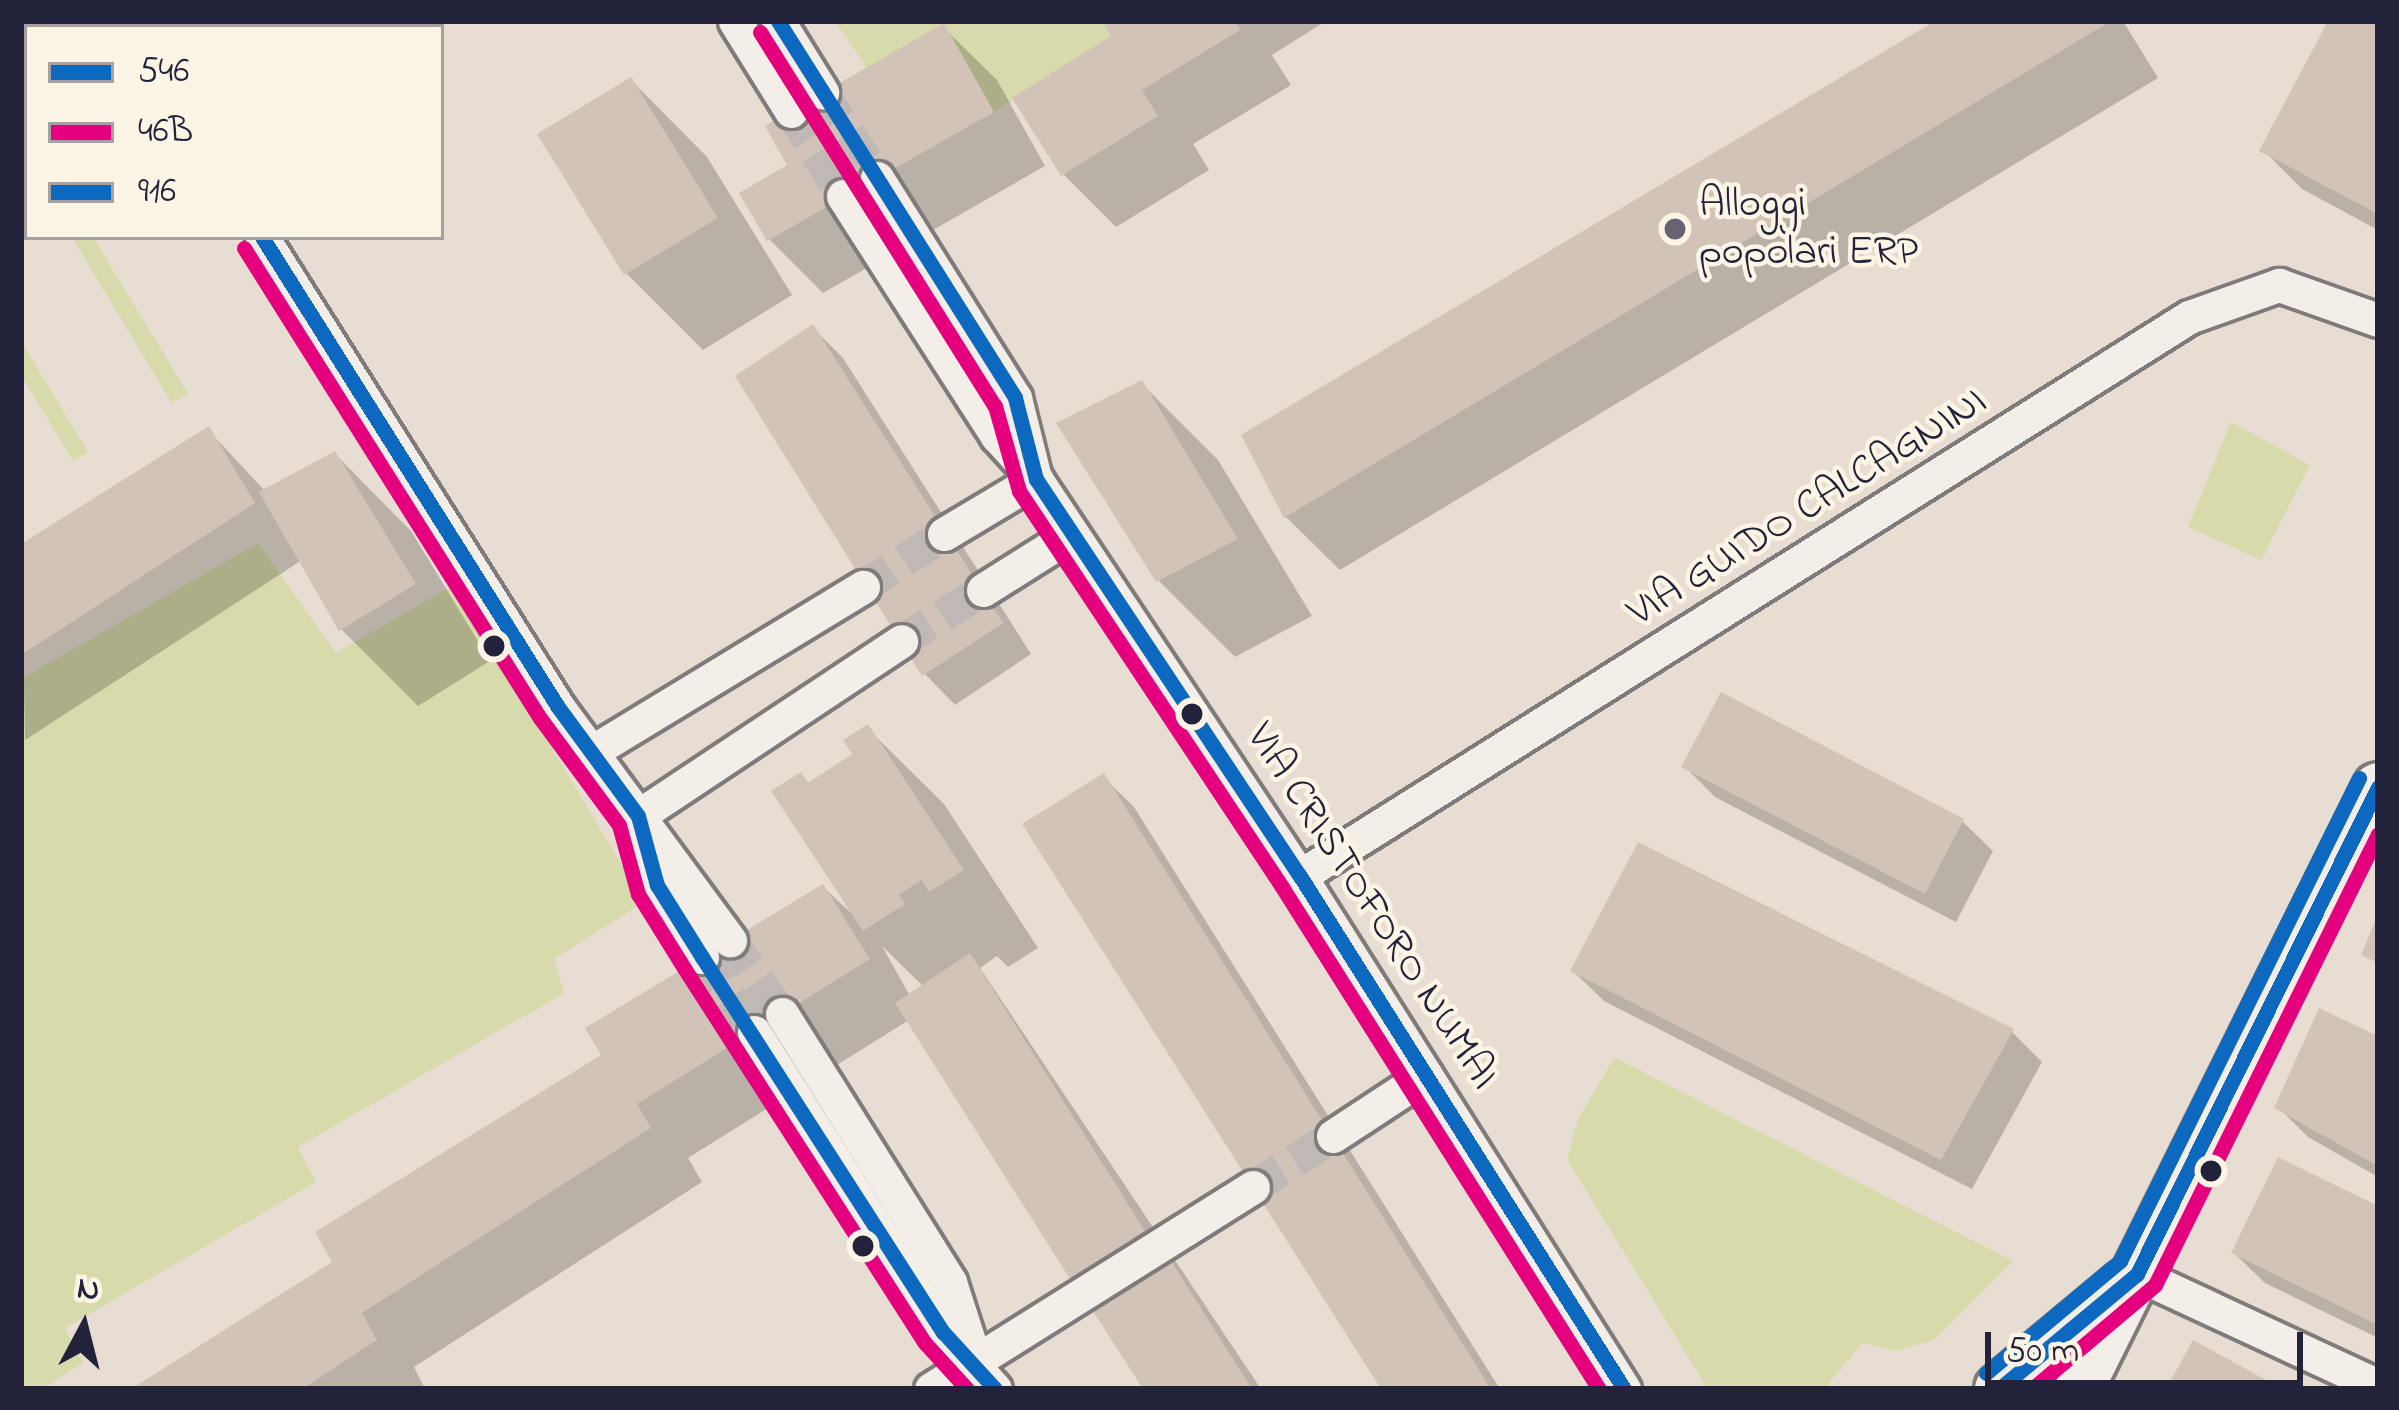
<!DOCTYPE html>
<html>
<head>
<meta charset="utf-8">
<style>
	body { margin:0 }
	#map { position:relative; width:2399px; height:1410px; overflow:hidden; background:#e8ddd2; font-family:"Indie Flower",sans-serif }
	div>[style] { position:absolute }
	[style*='--x'] { left:calc(var(--x)*1px); top:calc(var(--y)*1px); width:calc(var(--w)*1px); rotate:calc(var(--a)*1deg) }
	.green>* { inset:0; background:#d7daaa }
	.shadow>* { inset:0; background:#0003 }
	.building>* { inset:0; background:#d1c3b8 }
	.street-tunnel>* { height:33px; margin-top:-16.5px; transform-origin:0; background:repeating-linear-gradient(90deg,#c0b8b4 0 33px,transparent 0 49px) }
	.roads { filter:drop-shadow(3px 0 #807b7b) drop-shadow(-3px 0 #807b7b) drop-shadow(0 3px #807b7b) drop-shadow(0 -3px #807b7b) }
	.street>* { height:33px; margin:-16.5px; padding:0 16.5px; transform-origin:16.5px; border-radius:16.5px; background:#f3efe8 }
	.secondary>* { height:48px; margin:-24px; padding:0 24px; transform-origin:24px; border-radius:24px; background:#f3efe8 }
	.bus-1>* { height:15px; margin:-7.5px; padding:0 7.5px; transform-origin:7.5px; border-radius:7.5px; background:#0c69bf }
	.bus-2>* { height:15px; margin:-7.5px; padding:0 7.5px; transform-origin:7.5px; border-radius:7.5px; background:#e5007d }
	.bus-3>* { height:15px; margin:-7.5px; padding:0 7.5px; transform-origin:7.5px; border-radius:7.5px; background:#0c69bf }
	.dots>* { width:33px; height:33px; translate:-50% -50%; box-sizing:border-box; border:6px solid #fcf5e5; border-radius:50% }
	span { translate:-50% -50%; white-space:nowrap; text-align:center; line-height:1.15; -webkit-text-stroke:9px #fcf5e5; paint-order:stroke }
	.poi-label { font-size:42px; color:#22223b }
	.left { translate:0 -50%; text-align:left }
	.street-label { font-size:42px; color:#22223b }
	.frame { position:absolute; inset:0; border:24px solid #22223b; pointer-events:none }
	.legend { position:absolute; left:24px; top:24px; width:420px; height:216px; box-sizing:border-box; background:#fcf5e5; border:3px solid #a5a1a1; margin:0; padding:15px 21px; list-style:none; font-size:36px; color:#22223b }
	.legend li { display:flex; align-items:center; gap:24px; height:60px }
	.legend b { width:60px; border:3px solid #a5a1a1 }
	.north { position:absolute; left:24px; top:1266px; width:120px; height:120px; -webkit-text-stroke:9px #fcf5e5; paint-order:stroke; rotate:7deg; font-size:33px; font-weight:700; line-height:48px; text-align:center; color:#22223b }
	.north::after { content:''; display:block; margin:auto; width:42px; height:54px; background:#22223b; clip-path:polygon(50% 0,100% 100%,50% 72%,0 100%) }
	.scale { position:absolute; left:1985px; top:1332px; width:318px; height:54px; box-sizing:border-box; border:6px solid #22223b; border-top:0; padding-left:15px; font-size:36px; line-height:42px; white-space:nowrap; color:#22223b; -webkit-text-stroke:9px #fcf5e5; paint-order:stroke }
</style>
</head>
<body>
<div id="map">
	<div class="green">
		<div style="clip-path:polygon(835px 21px,1102px 21px,1111px 36px,994px 112px,944px 24px,867px 68px)"></div>
		<div style="clip-path:polygon(72px 237px,93px 237px,188px 394px,172px 403px)"></div>
		<div style="clip-path:polygon(21px 341px,88px 452px,73px 461px,21px 375px)"></div>
		<div style="clip-path:polygon(2231px 422px,2310px 465px,2261px 560px,2188px 527px)"></div>
		<div style="clip-path:polygon(258px 543px,336px 653px,454px 585px,644px 902px,554px 959px,564px 993px,298px 1147px,316px 1182px,65px 1328px,83px 1363px,42px 1389px,21px 1389px,21px 679px)"></div>
		<div style="clip-path:polygon(1614px 1058px,1615px 1058px,2013px 1261px,1934px 1340px,1894px 1351px,1862px 1343px,1824px 1389px,1708px 1389px,1567px 1159px,1578px 1119px)"></div>
	</div>
	<div class="shadow">
		<div style="clip-path:polygon(1105px 21px,1326px 21px,1272px 55px,1291px 85px,1193px 144px,1209px 170px,1116px 227px,1063px 174px,1115px 37px)"></div>
		<div style="clip-path:polygon(1941px 21px,2123px 21px,2158px 78px,1340px 570px,1286px 517px,1245px 436px)"></div>
		<div style="clip-path:polygon(2331px 21px,2378px 21px,2378px 230px,2302px 189px,2263px 150px)"></div>
		<div style="clip-path:polygon(943px 27px,997px 80px,1045px 166px,823px 293px,769px 239px,791px 166px)"></div>
		<div style="clip-path:polygon(631px 80px,707px 157px,792px 295px,703px 350px,626px 273px)"></div>
		<div style="clip-path:polygon(813px 328px,843px 358px,1031px 654px,955px 705px,925px 674px,740px 377px)"></div>
		<div style="clip-path:polygon(1142px 384px,1218px 460px,1312px 616px,1235px 657px,1158px 580px)"></div>
		<div style="clip-path:polygon(208px 430px,266px 492px,335px 454px,411px 531px,490px 661px,418px 706px,341px 629px,302px 560px,25px 740px,21px 548px)"></div>
		<div style="clip-path:polygon(evenodd,867px 728px,944px 804px,1038px 948px,1008px 967px,997px 956px,980px 968px,1261px 1389px,1146px 1389px,909px 1020px,688px 1158px,702px 1182px,414px 1367px,425px 1389px,137px 1389px,336px 1263px,823px 887px,859px 920px,801px 775px,810px 785px,856px 755px,867px 728px,882px 946px,924px 987px,910px 996px,882px 946px)"></div>
		<div style="clip-path:polygon(1685px 767px,1962px 821px,1993px 851px,1956px 922px,1715px 797px)"></div>
		<div style="clip-path:polygon(1103px 777px,1134px 807px,1500px 1389px,1385px 1389px)"></div>
		<div style="clip-path:polygon(1573px 971px,2012px 1032px,2042px 1062px,1972px 1189px,1604px 1001px)"></div>
		<div style="clip-path:polygon(2378px 1040px,2378px 1177px,2308px 1137px,2278px 1107px)"></div>
		<div style="clip-path:polygon(2378px 1209px,2378px 1338px,2265px 1283px,2234px 1253px)"></div>
	</div>
	<div class="building">
		<div style="clip-path:polygon(1102px 21px,1234px 21px,1240px 30px,1142px 90px,1158px 116px,1061px 176px,1012px 98px,1111px 36px)"></div>
		<div style="clip-path:polygon(1935px 21px,2111px 21px,1284px 518px,1241px 435px)"></div>
		<div style="clip-path:polygon(2328px 21px,2378px 21px,2378px 214px,2259px 151px)"></div>
		<div style="clip-path:polygon(944px 23px,994px 112px,767px 241px,739px 193px,787px 165px,765px 126px)"></div>
		<div style="clip-path:polygon(631px 77px,718px 218px,624px 275px,537px 134px)"></div>
		<div style="clip-path:polygon(813px 324px,1003px 623px,922px 676px,735px 376px)"></div>
		<div style="clip-path:polygon(1142px 380px,1238px 539px,1156px 582px,1056px 423px)"></div>
		<div style="clip-path:polygon(209px 426px,255px 503px,21px 655px,21px 544px)"></div>
		<div style="clip-path:polygon(335px 451px,416px 584px,339px 631px,259px 492px)"></div>
		<div style="clip-path:polygon(1721px 692px,1964px 819px,1925px 894px,1681px 767px)"></div>
		<div style="clip-path:polygon(868px 724px,964px 870px,929px 892px,921px 880px,899px 895px,905px 904px,863px 931px,771px 791px,801px 772px,808px 783px,852px 754px,843px 740px)"></div>
		<div style="clip-path:polygon(1104px 773px,1491px 1389px,1381px 1389px,1022px 824px)"></div>
		<div style="clip-path:polygon(1638px 842px,2014px 1029px,1941px 1160px,1570px 971px)"></div>
		<div style="clip-path:polygon(823px 884px,870px 959px,637px 1104px,651px 1128px,362px 1313px,377px 1340px,302px 1389px,131px 1389px,332px 1262px,315px 1232px,601px 1055px,585px 1028px)"></div>
		<div style="clip-path:polygon(2378px 914px,2378px 963px,2361px 955px)"></div>
		<div style="clip-path:polygon(970px 953px,1145px 1231px,1072px 1282px,895px 1003px)"></div>
		<div style="clip-path:polygon(2319px 1008px,2378px 1036px,2378px 1166px,2274px 1108px)"></div>
		<div style="clip-path:polygon(2278px 1157px,2378px 1206px,2378px 1325px,2231px 1253px)"></div>
		<div style="clip-path:polygon(1168px 1256px,1252px 1389px,1143px 1389px,1089px 1305px)"></div>
		<div style="clip-path:polygon(2193px 1340px,2268px 1381px,2264px 1389px,2166px 1389px)"></div>
	</div>
	<div class="street-tunnel">
		<div style="--x:822;--y:92;--w:102;--a:57.4"></div>
		<div style="--x:791;--y:111;--w:100;--a:58.5"></div>
		<div style="--x:863;--y:587;--w:97;--a:-33.2"></div>
		<div style="--x:901;--y:641;--w:97;--a:-31.9"></div>
		<div style="--x:730;--y:940;--w:90;--a:54.9"></div>
		<div style="--x:702;--y:957;--w:91;--a:55.3"></div>
		<div style="--x:1253;--y:1187;--w:95;--a:-32.5"></div>
	</div>
	<div class="roads">
		<div class="street">
			<div style="--x:735;--y:21;--w:106;--a:58.1"></div>
			<div style="--x:778;--y:21;--w:84;--a:58.2"></div>
			<div style="--x:257;--y:27;--w:12;--a:-31"></div>
			<div style="--x:21;--y:177;--w:7;--a:-34"></div>
			<div style="--x:877;--y:178;--w:260;--a:57.9"></div>
			<div style="--x:1015;--y:398;--w:82;--a:76"></div>
			<div style="--x:843;--y:196;--w:285;--a:57.3"></div>
			<div style="--x:997;--y:436;--w:58;--a:47.8"></div>
			<div style="--x:1036;--y:479;--w:477;--a:56.4"></div>
			<div style="--x:1300;--y:876;--w:607;--a:57.72"></div>
			<div style="--x:262;--y:237;--w:555;--a:57.8"></div>
			<div style="--x:558;--y:707;--w:290;--a:53.6"></div>
			<div style="--x:944;--y:534;--w:107;--a:-30.9"></div>
			<div style="--x:983;--y:590;--w:105;--a:-32.2"></div>
			<div style="--x:593;--y:751;--w:316;--a:-31.3"></div>
			<div style="--x:638;--y:816;--w:316;--a:-33.6"></div>
			<div style="--x:640;--y:823;--w:64;--a:74.7"></div>
			<div style="--x:657;--y:885;--w:85;--a:58"></div>
			<div style="--x:1300;--y:876;--w:1050;--a:-32.16"></div>
			<div style="--x:2189;--y:317;--w:96;--a:-19.6"></div>
			<div style="--x:2279;--y:285;--w:105;--a:19.5"></div>
			<div style="--x:782;--y:1014;--w:316;--a:57.9"></div>
			<div style="--x:950;--y:1282;--w:82;--a:72.2"></div>
			<div style="--x:754;--y:1032;--w:355;--a:57.8"></div>
			<div style="--x:943;--y:1332;--w:77;--a:47.6"></div>
			<div style="--x:1333;--y:1136;--w:111;--a:-33.3"></div>
			<div style="--x:2137;--y:1274;--w:266;--a:24.9"></div>
			<div style="--x:931;--y:1389;--w:380;--a:-32.1"></div>
		</div>
		<div class="secondary">
			<div style="--x:1999;--y:1389;--w:163;--a:-39.8"></div>
			<div style="--x:2079;--y:1389;--w:672;--a:-63.59"></div>
		</div>
	</div>
	<div class="bus-1">
		<div style="--x:778;--y:21;--w:445;--a:57.8"></div>
		<div style="--x:1015;--y:398;--w:84;--a:75.5"></div>
		<div style="--x:1036;--y:479;--w:477;--a:56.4"></div>
		<div style="--x:1300;--y:876;--w:607;--a:57.72"></div>
		<div style="--x:262;--y:237;--w:555;--a:57.8"></div>
		<div style="--x:558;--y:707;--w:135;--a:53.7"></div>
		<div style="--x:638;--y:816;--w:72;--a:74.6"></div>
		<div style="--x:657;--y:885;--w:85;--a:58"></div>
		<div style="--x:702;--y:957;--w:446;--a:57.3"></div>
		<div style="--x:943;--y:1332;--w:77;--a:47.6"></div>
		<div style="--x:1999;--y:1389;--w:180;--a:-39.8"></div>
		<div style="--x:2137;--y:1274;--w:543;--a:-63.67"></div>
	</div>
	<div class="bus-2">
		<div style="--x:760;--y:32;--w:442;--a:57.9"></div>
		<div style="--x:995;--y:406;--w:88;--a:74.2"></div>
		<div style="--x:1019;--y:491;--w:475;--a:56.4"></div>
		<div style="--x:1282;--y:887;--w:594;--a:57.73"></div>
		<div style="--x:244;--y:248;--w:555;--a:57.8"></div>
		<div style="--x:540;--y:718;--w:133;--a:53.6"></div>
		<div style="--x:619;--y:825;--w:72;--a:74.6"></div>
		<div style="--x:638;--y:894;--w:87;--a:58.1"></div>
		<div style="--x:684;--y:968;--w:446;--a:57.3"></div>
		<div style="--x:925;--y:1343;--w:62;--a:47.6"></div>
		<div style="--x:2032;--y:1389;--w:161;--a:-40.2"></div>
		<div style="--x:2155;--y:1285;--w:503;--a:-63.69"></div>
	</div>
	<div class="bus-3">
		<div style="--x:1986;--y:1373;--w:175;--a:-39.9"></div>
		<div style="--x:2120;--y:1261;--w:539;--a:-63.67"></div>
	</div>
	<div class="dots">
		<div style="left:1675px;top:229px;background:#676370"></div>
		<div style="left:494px;top:646px;background:#22223b"></div>
		<div style="left:1192px;top:714px;background:#22223b"></div>
		<div style="left:2211px;top:1171px;background:#22223b"></div>
		<div style="left:863px;top:1246px;background:#22223b"></div>
	</div>
	<div class="poi-label">
		<span class="left" style="left:1699px;top:229px">Alloggi<br>popolari ERP</span>
	</div>
	<div class="street-label">
		<span style="left:1808px;top:508px;rotate:-32deg">VIA GUIDO CALCAGNINI</span>
		<span style="left:1371px;top:907px;rotate:57deg">VIA CRISTOFORO NUMAI</span>
	</div>
	<div class="frame"></div>
	<ul class="legend">
	<li><b style="height:15px;background:#0c69bf"></b>546</li>
	<li><b style="height:15px;background:#e5007d"></b>46B</li>
	<li><b style="height:15px;background:#0c69bf"></b>916</li>
	</ul>
	<div class="north">N</div>
	<div class="scale">50 m</div>
</div>
</body>
</html>
